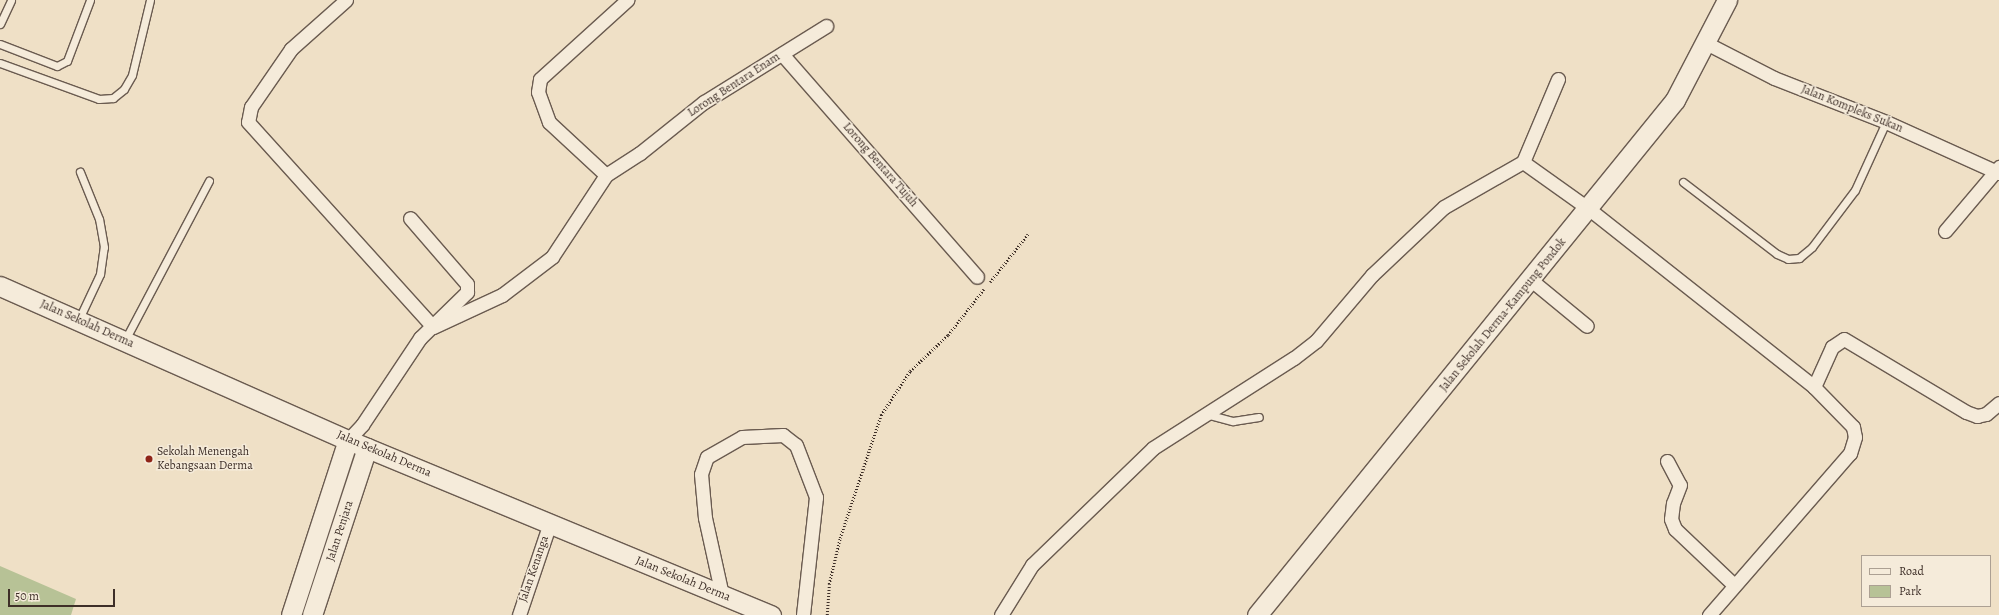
<!DOCTYPE html>
<html>
<head>
<meta charset="utf-8">
<style>
	body { margin:0 }
	#map { position:relative; width:1999px; height:615px; overflow:hidden; background:#efe0c6; font-family:Alegreya,serif }
	div>[style] { position:absolute }
	[style*='--x'] { left:calc(var(--x)*1px); top:calc(var(--y)*1px); width:calc(var(--w)*1px); rotate:calc(var(--a)*1deg) }
	.green>* { inset:0; background:#b7c296 }
	.path>* { height:2.5px; margin-top:-1.25px; transform-origin:0; background:repeating-linear-gradient(90deg,#3e2f28 0 1px,transparent 0 3px) }
	.roads { filter:drop-shadow(1px 0 #6a5b50) drop-shadow(-1px 0 #6a5b50) drop-shadow(0 1px #6a5b50) drop-shadow(0 -1px #6a5b50) }
	.lane>* { height:7px; margin:-3.5px; padding:0 3.5px; transform-origin:3.5px; border-radius:3.5px; background:#f5ebda }
	.street>* { height:13px; margin:-6.5px; padding:0 6.5px; transform-origin:6.5px; border-radius:6.5px; background:#f5ebda }
	.secondary>* { height:19px; margin:-9.5px; padding:0 9.5px; transform-origin:9.5px; border-radius:9.5px; background:#f5ebda }
	.dots>* { width:11px; height:11px; translate:-50% -50%; box-sizing:border-box; border:2px solid #f5ebda; border-radius:50% }
	span { translate:-50% -50%; white-space:nowrap; text-align:center; line-height:1.15; -webkit-text-stroke:3px #f5ebda; paint-order:stroke }
	.street-label { font-size:12px; color:#3e2f28 }
	.poi-label { font-size:12px; color:#3e2f28 }
	.left { translate:0 -50%; text-align:left }
	.legend { position:absolute; left:1861px; top:555px; width:130px; height:52px; box-sizing:border-box; background:#f5ebda; border:1px solid #aca093; margin:0; padding:5px 7px; list-style:none; font-size:12px; color:#3e2f28 }
	.legend li { display:flex; align-items:center; gap:8px; height:20px }
	.legend b { width:20px; border:1px solid #aca093 }
	.scale { position:absolute; left:8px; top:589px; width:107px; height:18px; box-sizing:border-box; border:2px solid #3e2f28; border-top:0; padding-left:5px; font-size:12px; line-height:14px; white-space:nowrap; color:#3e2f28; -webkit-text-stroke:3px #f5ebda; paint-order:stroke }
</style>
</head>
<body>
<div id="map">
	<div class="green">
		<div style="clip-path:polygon(0 566px,76px 599px,71px 615px,0 615px)"></div>
	</div>
	<div class="path">
		<div style="--x:990;--y:282;--w:61;--a:-51.6"></div>
		<div style="--x:827;--y:615;--w:31;--a:-86"></div>
		<div style="--x:829;--y:584;--w:47;--a:-76.6"></div>
		<div style="--x:840;--y:538;--w:130;--a:-71.6"></div>
		<div style="--x:881;--y:415;--w:53;--a:-56.6"></div>
		<div style="--x:910;--y:371;--w:52;--a:-43.5"></div>
		<div style="--x:948;--y:335;--w:58;--a:-52"></div>
	</div>
	<div class="roads">
		<div class="lane">
			<div style="--x:0;--y:24;--w:26;--a:-65"></div>
			<div style="--x:0;--y:44;--w:61;--a:21.1"></div>
			<div style="--x:57;--y:66;--w:11;--a:-27"></div>
			<div style="--x:67;--y:61;--w:65;--a:-69.3"></div>
			<div style="--x:0;--y:63;--w:105;--a:20"></div>
			<div style="--x:99;--y:99;--w:14;--a:-4"></div>
			<div style="--x:113;--y:98;--w:14;--a:-39"></div>
			<div style="--x:124;--y:89;--w:16;--a:-60"></div>
			<div style="--x:132;--y:75;--w:77;--a:-76.5"></div>
			<div style="--x:1683;--y:182;--w:118;--a:37.5"></div>
			<div style="--x:1777;--y:254;--w:12;--a:24"></div>
			<div style="--x:1788;--y:259;--w:11;--a:-5"></div>
			<div style="--x:1799;--y:258;--w:17;--a:-40"></div>
			<div style="--x:1812;--y:247;--w:71;--a:-53"></div>
			<div style="--x:1855;--y:190;--w:75;--a:-65.5"></div>
			<div style="--x:78;--y:321;--w:52;--a:-64.9"></div>
			<div style="--x:100;--y:274;--w:27;--a:-82"></div>
			<div style="--x:104;--y:247;--w:28;--a:-100"></div>
			<div style="--x:99;--y:219;--w:51;--a:-112"></div>
			<div style="--x:125;--y:340;--w:180;--a:-62.2"></div>
			<div style="--x:1206;--y:414;--w:28;--a:15"></div>
			<div style="--x:1233;--y:421;--w:26;--a:-9"></div>
		</div>
		<div class="street">
			<div style="--x:346;--y:0;--w:74;--a:138.3"></div>
			<div style="--x:291;--y:49;--w:70;--a:124.6"></div>
			<div style="--x:251;--y:107;--w:15;--a:101"></div>
			<div style="--x:248;--y:122;--w:276;--a:47.9"></div>
			<div style="--x:1706;--y:43;--w:76;--a:27.2"></div>
			<div style="--x:1774;--y:78;--w:120;--a:21.4"></div>
			<div style="--x:1886;--y:122;--w:124;--a:24.3"></div>
			<div style="--x:782;--y:54;--w:296;--a:48.8"></div>
			<div style="--x:1523;--y:162;--w:81;--a:35.5"></div>
			<div style="--x:1589;--y:209;--w:287;--a:38.3"></div>
			<div style="--x:1814;--y:387;--w:56;--a:45.7"></div>
			<div style="--x:1853;--y:427;--w:10;--a:79"></div>
			<div style="--x:1855;--y:437;--w:17;--a:107"></div>
			<div style="--x:1850;--y:453;--w:215;--a:131"></div>
			<div style="--x:606;--y:175;--w:78;--a:-137.1"></div>
			<div style="--x:549;--y:122;--w:32;--a:-110"></div>
			<div style="--x:538;--y:92;--w:13;--a:-81"></div>
			<div style="--x:540;--y:79;--w:118;--a:-42.2"></div>
			<div style="--x:1945;--y:231;--w:84;--a:-49.8"></div>
			<div style="--x:1531;--y:280;--w:72;--a:39.4"></div>
			<div style="--x:433;--y:327;--w:76;--a:-24.9"></div>
			<div style="--x:502;--y:295;--w:63;--a:-37.2"></div>
			<div style="--x:552;--y:257;--w:98;--a:-56.6"></div>
			<div style="--x:606;--y:175;--w:40;--a:-32.9"></div>
			<div style="--x:640;--y:153;--w:82;--a:-38.6"></div>
			<div style="--x:704;--y:102;--w:144;--a:-31.9"></div>
			<div style="--x:1814;--y:387;--w:44;--a:-65.8"></div>
			<div style="--x:1832;--y:347;--w:14;--a:-34"></div>
			<div style="--x:1844;--y:339;--w:142;--a:30.9"></div>
			<div style="--x:1966;--y:412;--w:12;--a:20"></div>
			<div style="--x:1977;--y:416;--w:9;--a:-13"></div>
			<div style="--x:1986;--y:414;--w:17;--a:-40"></div>
			<div style="--x:348;--y:440;--w:21;--a:-47"></div>
			<div style="--x:362;--y:425;--w:105;--a:-56.3"></div>
			<div style="--x:420;--y:338;--w:66;--a:-44.4"></div>
			<div style="--x:467;--y:292;--w:8;--a:-90"></div>
			<div style="--x:467;--y:284;--w:87;--a:-130.8"></div>
			<div style="--x:1667;--y:461;--w:27;--a:62"></div>
			<div style="--x:1680;--y:485;--w:19;--a:111"></div>
			<div style="--x:1673;--y:503;--w:16;--a:97"></div>
			<div style="--x:1671;--y:519;--w:11;--a:68"></div>
			<div style="--x:1675;--y:529;--w:81;--a:43.5"></div>
			<div style="--x:722;--y:595;--w:79;--a:-102.4"></div>
			<div style="--x:705;--y:518;--w:44;--a:-95.2"></div>
			<div style="--x:701;--y:474;--w:18;--a:-71"></div>
			<div style="--x:707;--y:457;--w:40;--a:-29.7"></div>
			<div style="--x:742;--y:437;--w:41;--a:-2.8"></div>
			<div style="--x:783;--y:435;--w:16;--a:38"></div>
			<div style="--x:796;--y:445;--w:56;--a:69"></div>
			<div style="--x:816;--y:497;--w:119;--a:96.3"></div>
			<div style="--x:519;--y:615;--w:97;--a:-71.4"></div>
			<div style="--x:1001;--y:615;--w:59;--a:-58.2"></div>
			<div style="--x:1032;--y:565;--w:168;--a:-44"></div>
			<div style="--x:1153;--y:448;--w:167;--a:-32.6"></div>
			<div style="--x:1294;--y:358;--w:28;--a:-38"></div>
			<div style="--x:1316;--y:341;--w:87;--a:-49.7"></div>
			<div style="--x:1372;--y:275;--w:99;--a:-43.4"></div>
			<div style="--x:1444;--y:207;--w:91;--a:-29.7"></div>
			<div style="--x:1523;--y:162;--w:90;--a:-67.1"></div>
		</div>
		<div class="secondary">
			<div style="--x:0;--y:286;--w:381;--a:23.9"></div>
			<div style="--x:348;--y:440;--w:458;--a:22.5"></div>
			<div style="--x:291;--y:615;--w:184;--a:-72"></div>
			<div style="--x:312;--y:615;--w:176;--a:-71.8"></div>
			<div style="--x:1257;--y:615;--w:663;--a:-50.94"></div>
			<div style="--x:1675;--y:100;--w:113;--a:-62.5"></div>
		</div>
	</div>
	<div class="dots">
		<div style="left:149px;top:459px;background:#8f2418"></div>
	</div>
	<div class="street-label">
		<span style="left:734px;top:85px;rotate:-33deg">Lorong Bentara Enam</span>
		<span style="left:1852px;top:109px;rotate:22deg">Jalan Kompleks Sukan</span>
		<span style="left:880px;top:165px;rotate:49deg">Lorong Bentara Tujuh</span>
		<span style="left:1503px;top:315px;rotate:-51deg">Jalan Sekolah Derma-Kampung Pondok</span>
		<span style="left:87px;top:324px;rotate:24deg">Jalan Sekolah Derma</span>
		<span style="left:384px;top:454px;rotate:23deg">Jalan Sekolah Derma</span>
		<span style="left:340px;top:531px;rotate:-72deg">Jalan Penjara</span>
		<span style="left:534px;top:569px;rotate:-71deg">Jalan Kenanga</span>
		<span style="left:683px;top:579px;rotate:22deg">Jalan Sekolah Derma</span>
	</div>
	<div class="poi-label">
		<span class="left" style="left:157px;top:459px">Sekolah Menengah<br>Kebangsaan Derma</span>
	</div>
	<ul class="legend">
	<li><b style="height:5px;background:#f5ebda"></b>Road</li>
	<li><b style="height:11px;background:#b7c296"></b>Park</li>
	</ul>
	<div class="scale">50 m</div>
</div>
</body>
</html>
